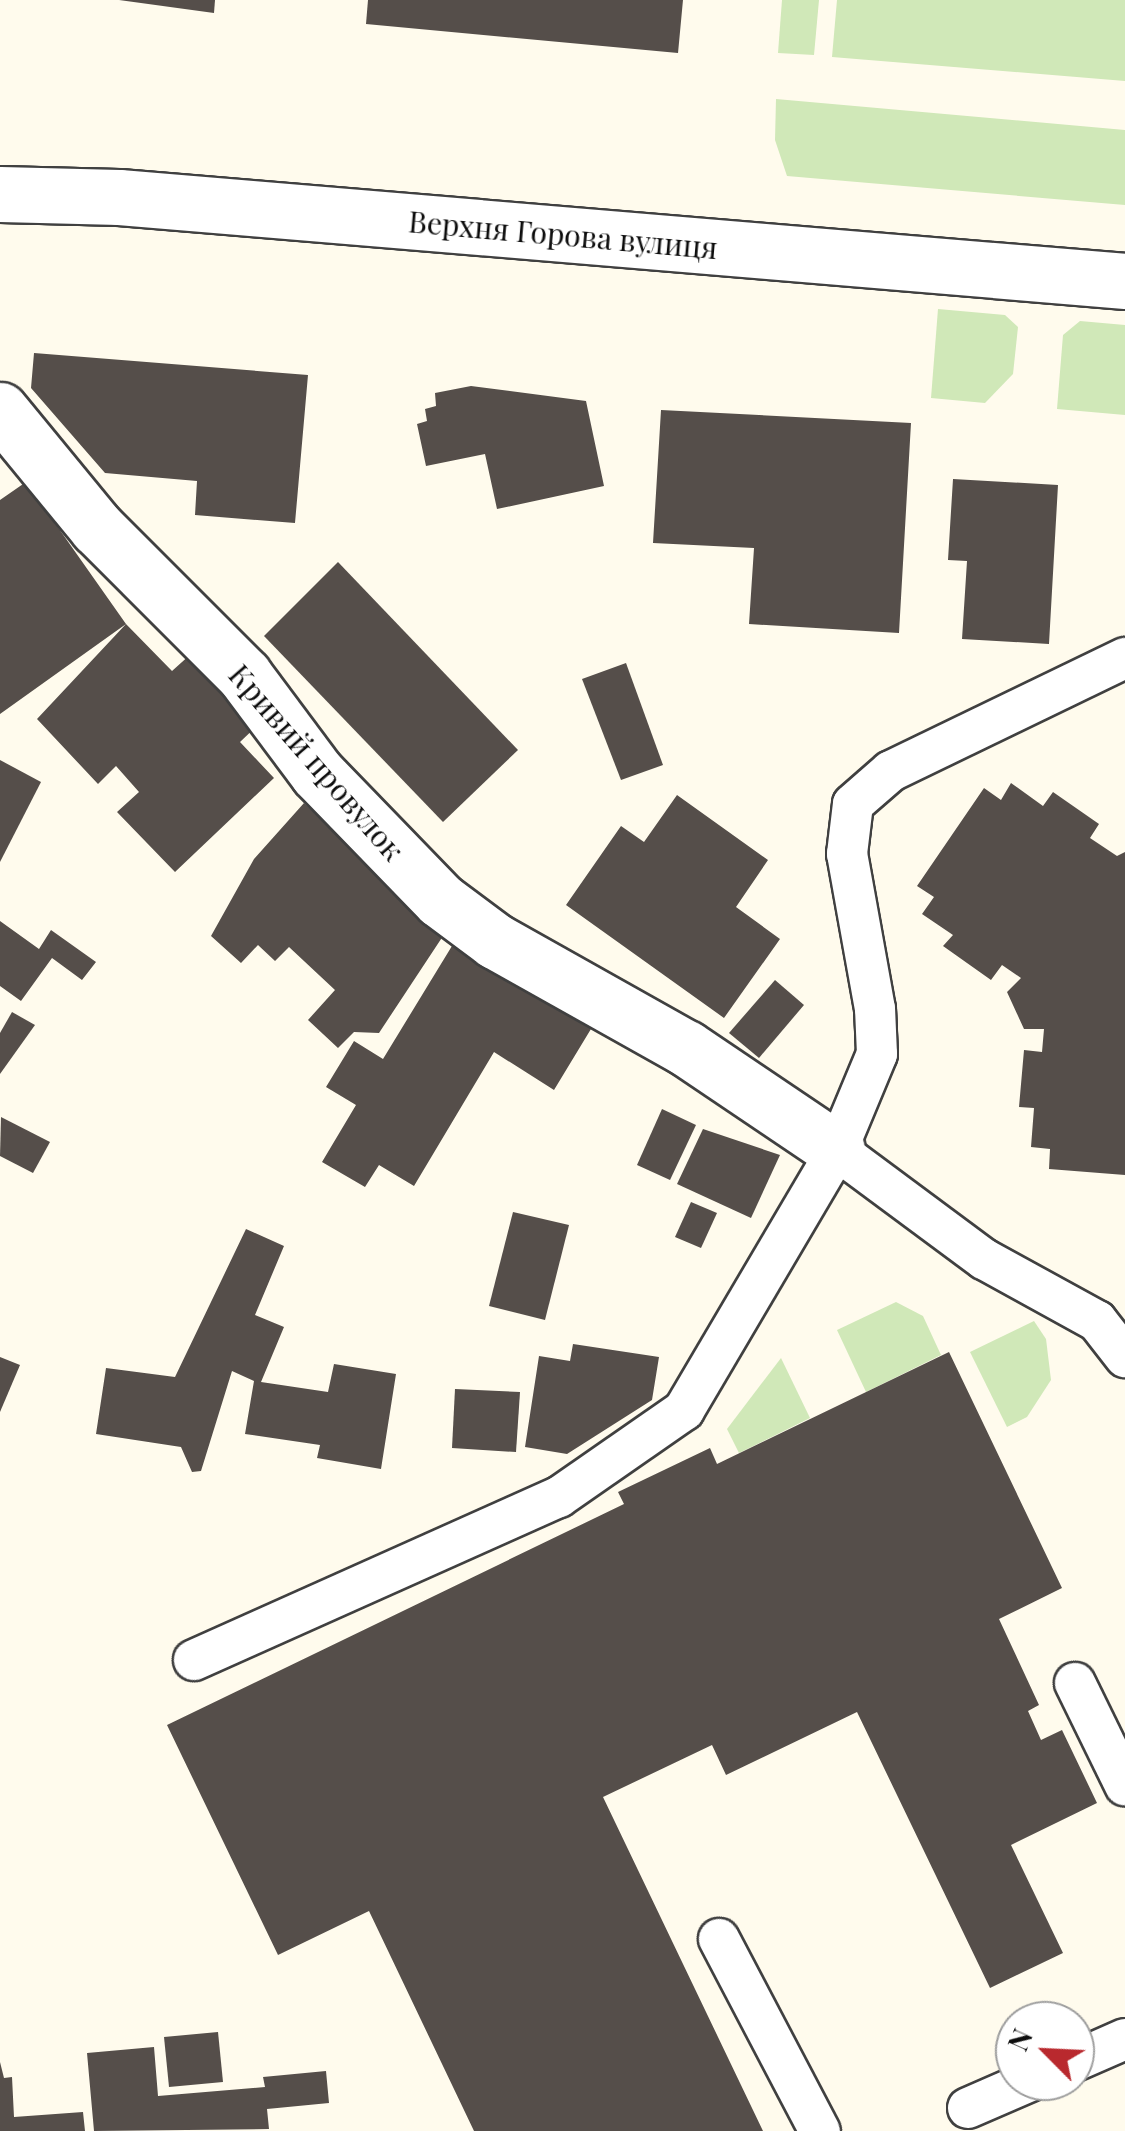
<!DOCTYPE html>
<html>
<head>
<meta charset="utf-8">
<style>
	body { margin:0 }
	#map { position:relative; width:1125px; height:2131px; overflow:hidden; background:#fffbed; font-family:"Playfair Display",serif }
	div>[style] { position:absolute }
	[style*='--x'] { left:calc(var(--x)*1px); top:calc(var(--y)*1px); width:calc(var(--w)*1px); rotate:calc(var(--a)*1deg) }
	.green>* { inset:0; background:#d0e8b8 }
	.building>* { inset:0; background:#554e4a }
	.roads { filter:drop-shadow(2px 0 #404040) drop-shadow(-2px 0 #404040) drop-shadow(0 2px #404040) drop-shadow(0 -2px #404040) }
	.service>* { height:40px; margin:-20px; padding:0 20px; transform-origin:20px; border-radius:20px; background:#fff }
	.minor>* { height:55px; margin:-27.5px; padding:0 27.5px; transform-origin:27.5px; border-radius:27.5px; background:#fff }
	span { translate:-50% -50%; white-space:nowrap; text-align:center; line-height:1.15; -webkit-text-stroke:10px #fff; paint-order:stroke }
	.street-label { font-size:30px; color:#0d0d0d }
	.north { position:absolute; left:995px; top:2001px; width:100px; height:100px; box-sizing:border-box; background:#fff; border:2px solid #9e9e9e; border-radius:50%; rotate:294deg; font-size:28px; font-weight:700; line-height:40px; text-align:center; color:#0d0d0d }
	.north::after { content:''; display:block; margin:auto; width:35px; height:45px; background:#b9292e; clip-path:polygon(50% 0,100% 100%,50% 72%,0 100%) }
</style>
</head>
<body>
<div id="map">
	<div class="green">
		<div style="clip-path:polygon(782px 0,819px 0,814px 55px,778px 53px)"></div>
		<div style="clip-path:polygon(837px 0,1125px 0,1125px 81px,832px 57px)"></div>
		<div style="clip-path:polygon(776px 99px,1125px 130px,1125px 205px,787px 176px,775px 140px)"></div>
		<div style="clip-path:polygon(938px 309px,1005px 315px,1018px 327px,1013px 374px,985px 403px,931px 398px)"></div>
		<div style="clip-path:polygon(1080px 321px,1125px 325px,1125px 415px,1057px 409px,1063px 335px)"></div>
		<div style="clip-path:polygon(896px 1302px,923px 1316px,941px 1355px,866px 1392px,837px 1330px)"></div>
		<div style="clip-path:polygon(1034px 1321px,1046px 1339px,1051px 1380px,1027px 1417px,1007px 1427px,970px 1352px)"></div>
		<div style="clip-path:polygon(781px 1358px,810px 1418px,739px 1453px,727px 1429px)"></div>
	</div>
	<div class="building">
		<div style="clip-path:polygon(119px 0,215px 0,214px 13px)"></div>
		<div style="clip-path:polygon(368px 0,683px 0,678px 53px,366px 24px)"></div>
		<div style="clip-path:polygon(34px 353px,308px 375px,295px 523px,195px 515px,197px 481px,105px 473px,31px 388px)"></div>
		<div style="clip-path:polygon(471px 386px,586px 401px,604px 486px,497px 509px,485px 454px,426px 466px,417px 424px,427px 421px,425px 409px,436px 406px,435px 393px)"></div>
		<div style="clip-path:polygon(661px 410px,911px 423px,899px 633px,749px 624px,754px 548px,653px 543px)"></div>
		<div style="clip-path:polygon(953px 479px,1058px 485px,1049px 644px,962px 639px,967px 561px,948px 560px)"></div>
		<div style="clip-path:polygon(26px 482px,126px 624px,172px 671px,192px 653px,259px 724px,240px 742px,274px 778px,175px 872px,117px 812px,139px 792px,116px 766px,98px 784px,37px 719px,126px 624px,0 714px,0 500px)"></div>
		<div style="clip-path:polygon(338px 562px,518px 750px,443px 822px,264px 636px)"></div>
		<div style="clip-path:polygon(626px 663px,663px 765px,621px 780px,582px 679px)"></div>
		<div style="clip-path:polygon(0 760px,41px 782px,0 862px)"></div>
		<div style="clip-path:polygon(1011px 783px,1043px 806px,1053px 792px,1099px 824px,1090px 838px,1117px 856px,1125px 852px,1125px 1175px,1049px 1169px,1050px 1149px,1031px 1147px,1034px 1108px,1019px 1107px,1024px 1050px,1042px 1052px,1044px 1029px,1024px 1029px,1007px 992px,1021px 978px,1002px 965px,991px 980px,943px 946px,953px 935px,922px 914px,934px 897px,917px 886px,984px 788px,1001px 800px)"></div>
		<div style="clip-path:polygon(677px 795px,768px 860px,736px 907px,780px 939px,724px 1018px,566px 905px,621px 826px,644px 842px)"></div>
		<div style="clip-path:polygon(304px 803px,445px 933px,379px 1033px,354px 1032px,338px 1048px,308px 1020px,335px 990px,289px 947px,275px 961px,258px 945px,241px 963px,211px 936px,254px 859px)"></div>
		<div style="clip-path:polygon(0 921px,39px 949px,51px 930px,96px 962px,82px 980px,52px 958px,21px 1001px,0 986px)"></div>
		<div style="clip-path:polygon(455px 941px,594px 1024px,554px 1090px,494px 1052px,414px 1186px,379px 1165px,365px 1187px,322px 1162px,356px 1105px,326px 1087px,354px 1041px,383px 1059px)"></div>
		<div style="clip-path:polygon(775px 980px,804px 1005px,759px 1058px,729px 1033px)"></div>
		<div style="clip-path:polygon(12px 1012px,35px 1025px,0 1074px,0 1033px)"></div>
		<div style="clip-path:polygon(662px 1109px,696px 1125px,670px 1180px,637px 1165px)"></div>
		<div style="clip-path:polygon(1px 1117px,50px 1142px,33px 1173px,0 1156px)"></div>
		<div style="clip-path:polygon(703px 1129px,780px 1155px,751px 1218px,677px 1184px)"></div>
		<div style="clip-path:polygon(691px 1202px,717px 1213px,701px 1248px,675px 1237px)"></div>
		<div style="clip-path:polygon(513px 1212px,569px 1225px,545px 1320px,489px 1306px)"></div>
		<div style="clip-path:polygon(246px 1229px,284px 1246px,255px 1315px,284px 1327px,261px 1382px,328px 1392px,334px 1364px,396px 1374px,381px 1469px,317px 1458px,320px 1445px,245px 1434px,254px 1381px,232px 1371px,201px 1471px,192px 1472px,181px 1447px,96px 1434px,106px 1368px,175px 1377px)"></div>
		<div style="clip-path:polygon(573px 1344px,659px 1357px,652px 1400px,567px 1454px,525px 1447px,539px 1356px,570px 1361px)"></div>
		<div style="clip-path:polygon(949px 1352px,1062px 1588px,999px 1619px,1039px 1705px,1028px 1711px,1041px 1740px,1062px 1730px,1097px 1803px,1011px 1845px,1063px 1953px,990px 1988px,857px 1712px,726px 1775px,712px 1745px,603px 1797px,763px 2131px,474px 2131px,369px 1911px,278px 1955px,167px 1725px,624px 1504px,618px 1492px,710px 1448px,717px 1464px)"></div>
		<div style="clip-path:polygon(0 1357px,20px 1365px,0 1412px)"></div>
		<div style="clip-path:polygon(455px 1389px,520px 1392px,516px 1452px,452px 1448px)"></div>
		<div style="clip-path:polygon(218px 2032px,223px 2082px,169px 2087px,164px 2037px)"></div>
		<div style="clip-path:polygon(154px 2047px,158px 2096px,265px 2087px,263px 2077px,326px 2071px,329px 2103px,267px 2109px,269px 2129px,94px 2131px,87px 2053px)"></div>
		<div style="clip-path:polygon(0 2062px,4px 2078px,12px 2077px,14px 2117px,83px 2112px,85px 2131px,0 2131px)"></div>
	</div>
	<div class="roads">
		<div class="service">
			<div style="--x:837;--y:1150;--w:183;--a:36.6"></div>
			<div style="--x:984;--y:1259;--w:129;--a:28.8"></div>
			<div style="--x:1097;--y:1321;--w:46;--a:52.1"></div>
			<div style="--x:194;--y:1660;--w:400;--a:-24.1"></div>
			<div style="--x:559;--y:1497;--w:152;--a:-34.8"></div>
			<div style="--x:684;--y:1410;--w:302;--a:-59.5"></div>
			<div style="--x:837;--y:1150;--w:104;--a:-67.4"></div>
			<div style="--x:877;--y:1054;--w:45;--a:-92.5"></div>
			<div style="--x:875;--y:1009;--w:158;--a:-100.2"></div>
			<div style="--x:847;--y:854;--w:50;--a:-83.2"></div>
			<div style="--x:853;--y:804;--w:50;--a:-41"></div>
			<div style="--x:891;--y:771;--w:260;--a:-25.8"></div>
			<div style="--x:1075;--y:1683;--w:114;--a:63.9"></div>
			<div style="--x:719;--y:1939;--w:217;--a:62.3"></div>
			<div style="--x:1075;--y:2061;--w:55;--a:-23.7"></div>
			<div style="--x:968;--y:2108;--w:68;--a:-23.5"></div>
		</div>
		<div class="minor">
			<div style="--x:0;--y:194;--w:119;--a:1.4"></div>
			<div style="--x:119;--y:197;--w:1010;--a:4.77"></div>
			<div style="--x:0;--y:410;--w:153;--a:50.6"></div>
			<div style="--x:97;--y:528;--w:208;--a:45"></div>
			<div style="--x:244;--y:675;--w:122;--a:53.3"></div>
			<div style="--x:317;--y:773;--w:177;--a:45.9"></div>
			<div style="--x:440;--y:900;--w:69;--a:36.7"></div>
			<div style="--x:495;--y:941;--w:219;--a:29.3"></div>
			<div style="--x:686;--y:1048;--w:182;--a:34"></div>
		</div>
	</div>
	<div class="street-label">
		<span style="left:563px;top:234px;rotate:5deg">Верхня Горова вулиця</span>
		<span style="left:317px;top:762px;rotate:49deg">Кривий провулок</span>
	</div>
	<div class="north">N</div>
</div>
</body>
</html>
